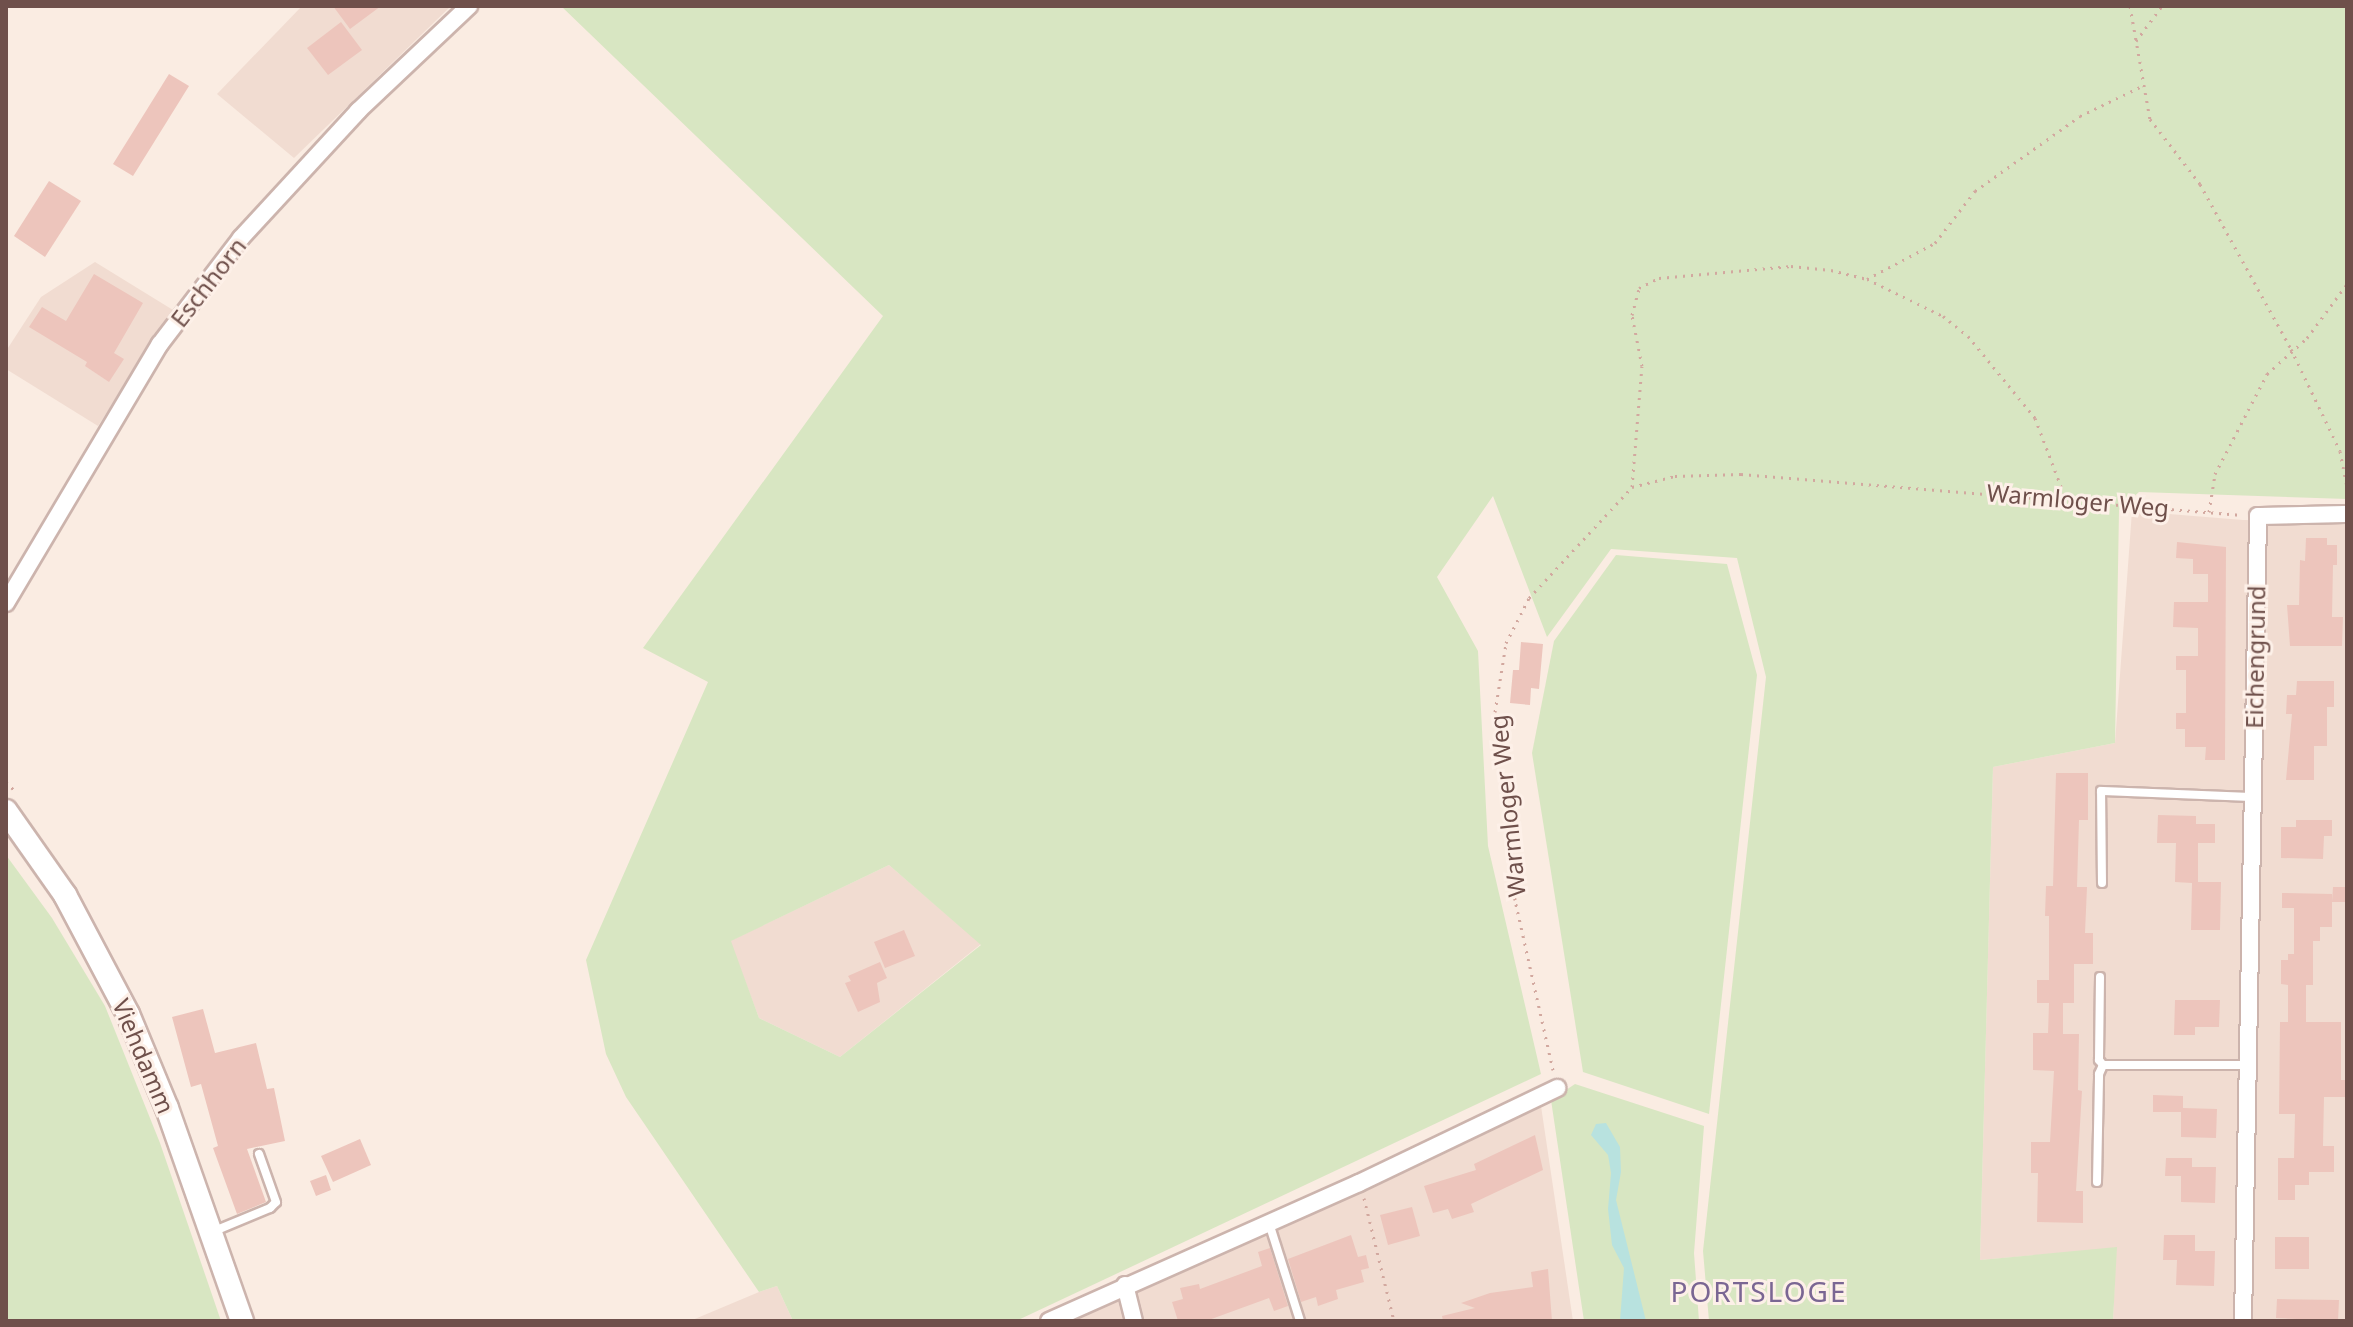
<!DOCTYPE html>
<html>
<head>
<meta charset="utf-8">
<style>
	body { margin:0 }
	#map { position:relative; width:2353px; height:1327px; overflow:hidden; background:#faece2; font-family:"Noto Sans",sans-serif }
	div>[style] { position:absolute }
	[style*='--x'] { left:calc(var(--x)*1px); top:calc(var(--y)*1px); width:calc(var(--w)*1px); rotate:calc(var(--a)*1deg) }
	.residential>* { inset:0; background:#f1dcd1 }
	.green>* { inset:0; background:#d8e6c2 }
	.water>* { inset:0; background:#b8e2df }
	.building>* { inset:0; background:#edc5bc }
	.path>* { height:3px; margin-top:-1.5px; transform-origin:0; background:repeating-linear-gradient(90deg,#d2a89f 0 2px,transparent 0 8px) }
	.roads { filter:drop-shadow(2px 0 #ccb4ad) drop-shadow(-2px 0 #ccb4ad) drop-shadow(0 2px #ccb4ad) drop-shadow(0 -2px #ccb4ad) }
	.lane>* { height:8px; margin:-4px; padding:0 4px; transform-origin:4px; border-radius:4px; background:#fff }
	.street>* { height:16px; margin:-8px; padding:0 8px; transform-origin:8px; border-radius:8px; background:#fff }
	.secondary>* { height:22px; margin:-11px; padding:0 11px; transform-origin:11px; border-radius:11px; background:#fff }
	span { translate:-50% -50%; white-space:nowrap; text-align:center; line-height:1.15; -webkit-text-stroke:6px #fdf0e8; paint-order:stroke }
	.street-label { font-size:24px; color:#6f504b }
	.quarter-label { font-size:28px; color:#7a6693; letter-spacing:2px }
	.frame { position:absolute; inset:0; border:8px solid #6f504b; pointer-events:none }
</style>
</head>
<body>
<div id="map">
	<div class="residential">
		<div style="clip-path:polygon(302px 6px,451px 6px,294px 158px,217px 94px)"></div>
		<div style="clip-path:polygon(95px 262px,173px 310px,98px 426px,6px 369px,6px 351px,41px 297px)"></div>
		<div style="clip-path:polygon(2132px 511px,2243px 520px,2347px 521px,2347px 1321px,2113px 1321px,2116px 1248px,1980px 1260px,1993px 767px,2115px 743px)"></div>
		<div style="clip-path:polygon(889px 865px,981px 944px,840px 1057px,759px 1018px,730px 941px)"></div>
		<div style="clip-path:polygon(1541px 1106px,1573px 1321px,1073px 1321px)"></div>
		<div style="clip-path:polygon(777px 1286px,793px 1321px,690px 1321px,759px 1292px)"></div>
	</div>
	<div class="green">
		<div style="clip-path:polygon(evenodd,561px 6px,2347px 6px,2347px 499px,2139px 492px,2119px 510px,2115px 743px,1993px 767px,1980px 1260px,2117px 1247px,2113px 1321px,1709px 1321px,1703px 1251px,1766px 677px,1737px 558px,1611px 549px,1547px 637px,1493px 496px,1437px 577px,1478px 651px,1488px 846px,1541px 1074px,1016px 1321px,793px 1321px,777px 1286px,759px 1292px,626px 1097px,606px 1054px,586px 960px,708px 682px,643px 648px,883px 316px,561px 6px,889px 865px,981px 945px,840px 1057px,759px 1018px,731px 941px,889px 865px)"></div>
		<div style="clip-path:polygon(1616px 555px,1727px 564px,1757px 675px,1709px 1114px,1583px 1072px,1532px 753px,1554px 641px)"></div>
		<div style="clip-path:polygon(6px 855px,52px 918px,105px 1006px,160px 1143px,221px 1321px,6px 1321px)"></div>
		<div style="clip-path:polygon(1575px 1084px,1704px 1126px,1694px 1253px,1699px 1321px,1584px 1321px,1551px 1100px)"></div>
	</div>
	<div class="water">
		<div style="clip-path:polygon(1606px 1123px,1620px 1147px,1621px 1172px,1616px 1200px,1646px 1321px,1620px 1321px,1624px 1268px,1612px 1245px,1608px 1209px,1611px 1173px,1608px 1155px,1591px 1135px,1596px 1124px)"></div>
	</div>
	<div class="building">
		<div style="clip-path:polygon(333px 6px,381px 6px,350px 29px)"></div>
		<div style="clip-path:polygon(341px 22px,362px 50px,328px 75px,307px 48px)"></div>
		<div style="clip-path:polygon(169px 74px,189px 86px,133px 176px,113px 164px)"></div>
		<div style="clip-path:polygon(49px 181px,81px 201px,45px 257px,14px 236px)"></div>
		<div style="clip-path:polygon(94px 274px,143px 303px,114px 353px,124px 359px,109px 382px,85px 366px,87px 362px,29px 327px,42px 307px,66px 321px)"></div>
		<div style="clip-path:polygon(2306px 538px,2327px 538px,2327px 545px,2337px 545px,2337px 565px,2333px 565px,2332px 617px,2343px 617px,2342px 646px,2290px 646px,2287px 605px,2299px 605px,2300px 560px,2305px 561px)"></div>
		<div style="clip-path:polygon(2177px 542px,2226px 547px,2225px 760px,2205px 760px,2206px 747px,2185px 747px,2185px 729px,2176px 729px,2176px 713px,2186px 713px,2186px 670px,2176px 670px,2176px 656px,2198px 656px,2198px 628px,2173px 627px,2174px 602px,2208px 602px,2208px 574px,2193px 574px,2193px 559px,2176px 558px)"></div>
		<div style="clip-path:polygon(1521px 642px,1543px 644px,1539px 689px,1531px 688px,1530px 705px,1510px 703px,1513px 670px,1519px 670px)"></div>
		<div style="clip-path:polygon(2297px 681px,2334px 681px,2334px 707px,2327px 707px,2327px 746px,2314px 746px,2314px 780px,2286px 780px,2292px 714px,2286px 714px,2287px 695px,2296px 695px)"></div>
		<div style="clip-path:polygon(2056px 773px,2088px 773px,2088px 820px,2079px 820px,2077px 887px,2087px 887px,2085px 933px,2093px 933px,2093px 964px,2074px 964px,2074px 1003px,2063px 1003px,2063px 1034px,2079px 1034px,2078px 1090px,2082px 1091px,2076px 1191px,2083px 1191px,2083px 1223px,2037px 1222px,2038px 1173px,2031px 1173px,2031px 1142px,2050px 1142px,2054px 1071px,2033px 1070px,2033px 1033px,2048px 1033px,2049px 1003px,2037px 1003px,2037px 980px,2049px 980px,2049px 916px,2045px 916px,2046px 886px,2053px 886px)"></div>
		<div style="clip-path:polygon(2158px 815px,2196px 816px,2196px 824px,2215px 824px,2215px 843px,2198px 843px,2198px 882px,2221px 882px,2220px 930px,2191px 930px,2192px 883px,2175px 882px,2176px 843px,2157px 843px)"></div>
		<div style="clip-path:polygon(2296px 820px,2332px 820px,2332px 836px,2324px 836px,2323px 859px,2281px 858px,2281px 827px,2296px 827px)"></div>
		<div style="clip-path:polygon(2333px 887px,2347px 887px,2347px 902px,2332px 902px)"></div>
		<div style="clip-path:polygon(2282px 893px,2332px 894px,2332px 927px,2320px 927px,2320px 941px,2313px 941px,2313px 985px,2306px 985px,2306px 1022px,2341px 1022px,2341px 1080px,2347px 1080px,2347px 1097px,2324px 1097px,2323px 1146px,2334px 1146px,2334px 1172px,2309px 1172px,2309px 1185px,2295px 1185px,2295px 1200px,2278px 1200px,2278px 1158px,2294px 1158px,2295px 1114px,2279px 1114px,2280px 1022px,2288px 1022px,2288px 985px,2281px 984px,2281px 960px,2288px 960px,2288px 954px,2294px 954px,2294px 908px,2282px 908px)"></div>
		<div style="clip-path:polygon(904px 930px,915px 956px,885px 968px,874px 942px)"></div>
		<div style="clip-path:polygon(880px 962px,887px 978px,877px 983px,880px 1002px,858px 1012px,845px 983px,851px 981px,848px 976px)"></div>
		<div style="clip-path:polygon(2175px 1000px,2220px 1000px,2219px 1027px,2195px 1027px,2195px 1035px,2174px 1035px)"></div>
		<div style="clip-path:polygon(203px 1009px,215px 1053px,256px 1043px,267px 1089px,274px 1088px,285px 1141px,247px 1149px,266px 1202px,237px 1214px,213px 1148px,218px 1146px,201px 1084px,191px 1087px,172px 1017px)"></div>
		<div style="clip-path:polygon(2153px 1095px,2183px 1096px,2183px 1108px,2217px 1109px,2216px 1138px,2181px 1137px,2181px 1112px,2153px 1112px)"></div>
		<div style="clip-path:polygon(1535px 1135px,1543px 1170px,1471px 1204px,1474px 1212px,1452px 1219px,1448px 1209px,1433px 1213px,1424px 1186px,1476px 1170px,1474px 1164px)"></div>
		<div style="clip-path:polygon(360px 1139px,371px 1165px,333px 1182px,321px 1156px)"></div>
		<div style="clip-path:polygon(2166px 1158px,2192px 1158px,2192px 1167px,2216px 1167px,2215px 1203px,2181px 1202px,2181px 1176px,2165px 1176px)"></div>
		<div style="clip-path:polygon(326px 1175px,331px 1190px,316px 1196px,310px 1181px)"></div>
		<div style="clip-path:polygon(1412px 1207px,1420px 1236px,1388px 1245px,1380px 1215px)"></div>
		<div style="clip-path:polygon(1351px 1235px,1358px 1257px,1366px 1255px,1369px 1268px,1361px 1270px,1364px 1282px,1336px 1290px,1338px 1299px,1318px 1306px,1316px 1297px,1301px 1302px,1288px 1259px)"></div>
		<div style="clip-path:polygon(2164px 1235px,2195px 1235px,2195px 1251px,2215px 1251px,2214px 1286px,2176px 1285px,2177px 1260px,2163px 1260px)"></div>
		<div style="clip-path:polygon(2275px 1237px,2309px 1237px,2309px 1269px,2275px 1269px)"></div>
		<div style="clip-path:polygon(1270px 1248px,1288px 1306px,1274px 1311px,1269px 1298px,1206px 1321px,1178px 1321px,1172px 1302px,1183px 1299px,1180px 1288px,1199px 1284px,1200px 1289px,1262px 1266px,1258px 1252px)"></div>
		<div style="clip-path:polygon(1548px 1269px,1552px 1321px,1443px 1321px,1442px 1316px,1475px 1308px,1461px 1303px,1490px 1293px,1533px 1287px,1531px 1272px)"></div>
		<div style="clip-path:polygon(2277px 1299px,2339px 1300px,2338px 1321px,2276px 1318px)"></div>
	</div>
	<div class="path">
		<div style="--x:2130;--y:6;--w:115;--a:80"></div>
		<div style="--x:2150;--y:119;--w:82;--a:52.4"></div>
		<div style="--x:2200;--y:184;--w:188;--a:61.1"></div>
		<div style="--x:2291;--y:349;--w:113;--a:64.3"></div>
		<div style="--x:2340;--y:451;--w:36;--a:79"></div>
		<div style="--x:2136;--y:41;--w:44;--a:-53.4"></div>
		<div style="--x:1867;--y:279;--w:77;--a:-27.9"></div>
		<div style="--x:1935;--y:243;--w:66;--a:-52.4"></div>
		<div style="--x:1975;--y:191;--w:129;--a:-35.5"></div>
		<div style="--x:2080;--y:116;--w:71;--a:-25.8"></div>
		<div style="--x:1632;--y:487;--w:121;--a:-85.3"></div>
		<div style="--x:1642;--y:366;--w:52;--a:-101.1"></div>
		<div style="--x:1632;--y:315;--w:28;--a:-75"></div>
		<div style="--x:1639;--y:288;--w:22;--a:-27"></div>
		<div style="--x:1659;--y:278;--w:133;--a:-5.2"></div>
		<div style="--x:1791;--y:266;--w:40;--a:5.7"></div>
		<div style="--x:1831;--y:270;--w:37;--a:14"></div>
		<div style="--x:1867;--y:279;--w:85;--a:26"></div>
		<div style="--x:1943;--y:316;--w:32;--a:39"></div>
		<div style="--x:1968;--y:336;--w:106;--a:50.7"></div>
		<div style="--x:2035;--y:418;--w:85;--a:69.2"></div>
		<div style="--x:2209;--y:512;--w:38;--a:-81"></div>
		<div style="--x:2215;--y:474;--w:113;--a:-62.5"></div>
		<div style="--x:2267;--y:374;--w:54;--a:-42"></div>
		<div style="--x:2307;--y:338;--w:67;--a:-53.5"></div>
		<div style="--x:6;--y:782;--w:16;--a:45"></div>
		<div style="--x:1553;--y:1070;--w:174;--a:-102.6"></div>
		<div style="--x:1515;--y:900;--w:189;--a:-96.1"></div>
		<div style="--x:1495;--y:712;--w:70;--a:-80.9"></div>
		<div style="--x:1506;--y:643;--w:51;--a:-62.9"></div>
		<div style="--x:1529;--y:598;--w:151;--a:-47.1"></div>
		<div style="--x:1632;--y:487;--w:44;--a:-14.3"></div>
		<div style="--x:1675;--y:476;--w:66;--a:-1.7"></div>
		<div style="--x:1741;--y:474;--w:503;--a:4.68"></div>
		<div style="--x:1364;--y:1198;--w:127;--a:76.3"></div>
	</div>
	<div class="roads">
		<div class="lane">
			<div style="--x:2102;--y:883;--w:92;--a:-90.6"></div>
			<div style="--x:2101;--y:791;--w:152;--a:2.3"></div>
			<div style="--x:2100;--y:977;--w:83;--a:90.7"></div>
			<div style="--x:2099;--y:1060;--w:6;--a:51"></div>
			<div style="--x:2097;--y:1182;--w:108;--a:-88.9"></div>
			<div style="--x:2099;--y:1074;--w:10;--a:-66"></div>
			<div style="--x:2103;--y:1065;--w:145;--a:0"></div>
			<div style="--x:1269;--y:1223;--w:103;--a:72.4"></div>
			<div style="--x:212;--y:1232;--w:63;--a:-22.5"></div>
			<div style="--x:270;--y:1208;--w:8;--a:-45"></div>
			<div style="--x:276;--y:1202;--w:51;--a:-109.5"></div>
		</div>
		<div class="street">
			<div style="--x:6;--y:603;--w:301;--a:-59.3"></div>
			<div style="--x:160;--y:344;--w:133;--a:-52.6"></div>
			<div style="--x:241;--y:238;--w:173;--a:-47.3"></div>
			<div style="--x:358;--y:111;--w:153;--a:-43.4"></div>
			<div style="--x:1125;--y:1285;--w:37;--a:76"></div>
			<div style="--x:1049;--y:1321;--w:339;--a:-24"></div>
			<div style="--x:1359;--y:1183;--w:220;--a:-25.6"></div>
			<div style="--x:2243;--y:1321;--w:805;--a:-88.93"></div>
			<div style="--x:2258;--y:516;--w:89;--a:-1.3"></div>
		</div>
		<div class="secondary">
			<div style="--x:6;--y:811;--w:103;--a:54.9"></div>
			<div style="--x:65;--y:895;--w:135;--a:62.1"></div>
			<div style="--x:128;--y:1014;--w:102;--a:67.5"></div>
			<div style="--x:167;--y:1108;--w:226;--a:70.6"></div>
		</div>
	</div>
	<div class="street-label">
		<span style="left:208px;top:282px;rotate:-52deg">Eschhorn</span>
		<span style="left:2078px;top:500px;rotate:5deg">Warmloger Weg</span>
		<span style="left:2255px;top:657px;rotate:-89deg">Eichengrund</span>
		<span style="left:1507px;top:806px;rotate:-96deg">Warmloger Weg</span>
		<span style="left:144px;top:1056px;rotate:67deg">Viehdamm</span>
	</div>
	<div class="quarter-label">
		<span style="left:1759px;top:1291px">PORTSLOGE</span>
	</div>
	<div class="frame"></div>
</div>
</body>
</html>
